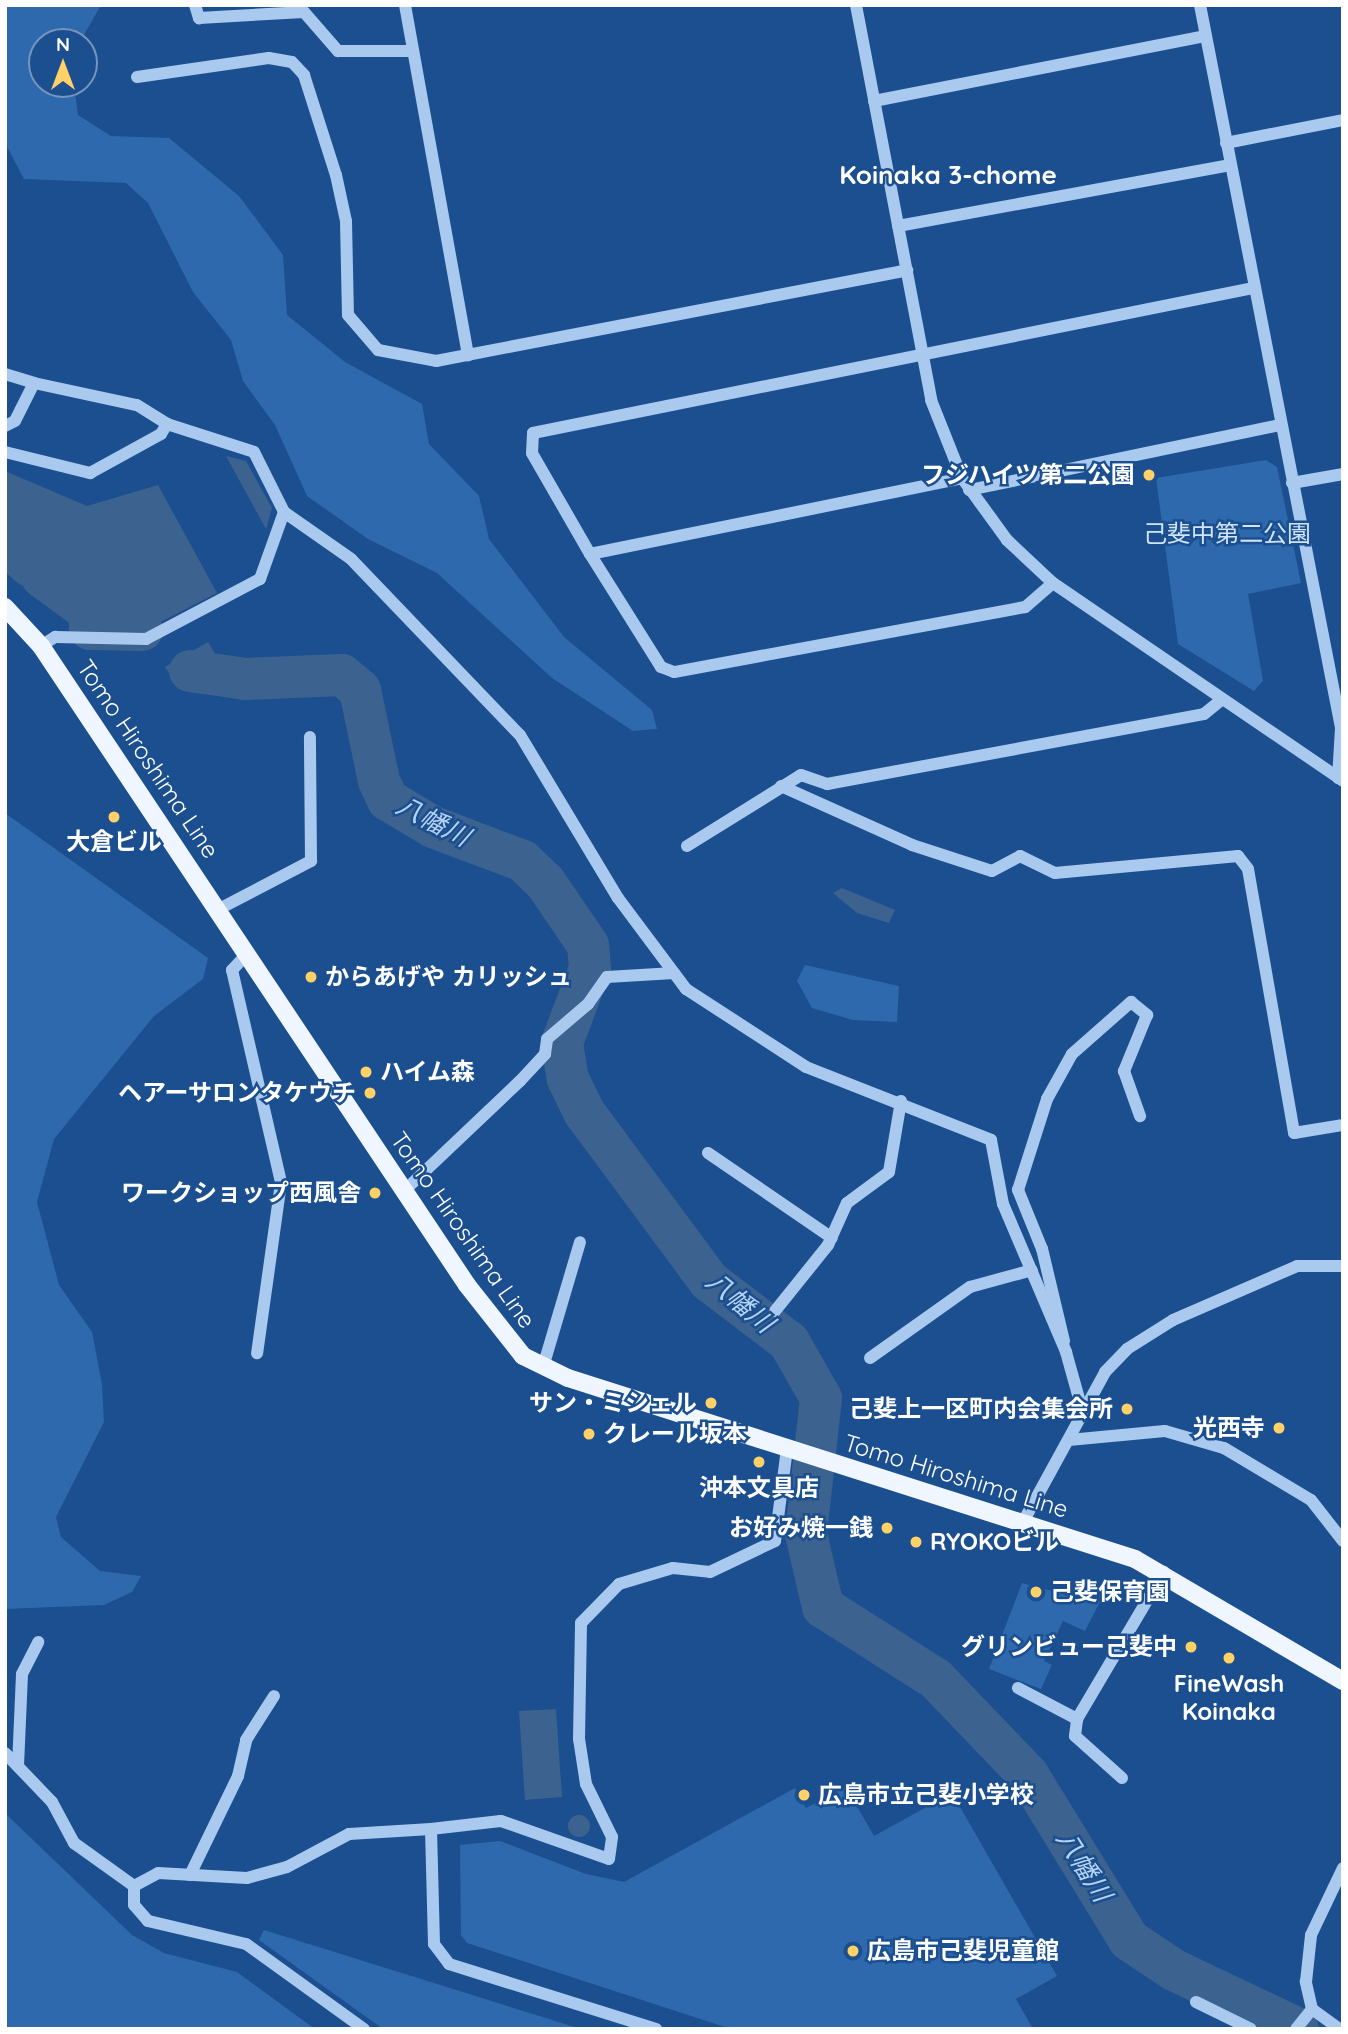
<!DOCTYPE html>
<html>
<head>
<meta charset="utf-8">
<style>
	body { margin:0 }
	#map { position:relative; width:1348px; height:2034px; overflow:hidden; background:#1b4f8f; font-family:Quicksand,"Noto Sans JP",sans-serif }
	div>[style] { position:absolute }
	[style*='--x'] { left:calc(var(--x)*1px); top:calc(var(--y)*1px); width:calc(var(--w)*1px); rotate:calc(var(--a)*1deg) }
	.green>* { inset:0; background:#2e69ad }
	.water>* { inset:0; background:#3c6290 }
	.round { border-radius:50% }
	.stream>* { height:7px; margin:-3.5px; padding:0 3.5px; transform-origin:3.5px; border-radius:3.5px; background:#3c6290 }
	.river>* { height:42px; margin:-21px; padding:0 21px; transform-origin:21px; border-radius:21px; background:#3c6290 }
	.minor>* { height:12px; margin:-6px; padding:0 6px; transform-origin:6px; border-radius:6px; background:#a9c9ee }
	.major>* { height:18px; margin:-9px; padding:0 9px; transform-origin:9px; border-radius:9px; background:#f0f6ff }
	.dots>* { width:19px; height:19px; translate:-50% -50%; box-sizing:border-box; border:4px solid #1b4f8f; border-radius:50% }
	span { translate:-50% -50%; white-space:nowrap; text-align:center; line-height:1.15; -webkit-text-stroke:5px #1b4f8f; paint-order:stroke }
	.poi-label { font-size:24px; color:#fff; font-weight:700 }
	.right { translate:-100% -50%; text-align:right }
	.left { translate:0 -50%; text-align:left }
	.park-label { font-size:24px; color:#cfe3fa }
	.street-label { font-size:24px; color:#fff }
	.neighbourhood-label { font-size:26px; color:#fff; font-weight:700 }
	.water-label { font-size:26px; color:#b5d3f5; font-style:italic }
	.frame { position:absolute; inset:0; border:7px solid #fff; pointer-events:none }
	.north { position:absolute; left:28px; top:28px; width:70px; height:70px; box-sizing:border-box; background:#1b4f8f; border:2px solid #7695bc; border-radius:50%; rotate:0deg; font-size:19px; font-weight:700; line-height:28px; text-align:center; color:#fff }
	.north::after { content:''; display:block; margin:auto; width:24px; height:32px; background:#ffd166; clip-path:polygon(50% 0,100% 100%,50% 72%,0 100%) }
</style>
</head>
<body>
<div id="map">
	<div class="green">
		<div style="clip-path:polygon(5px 5px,101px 5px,80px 42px,42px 42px,42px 84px,74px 84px,78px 115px,111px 136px,169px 138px,239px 196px,283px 255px,287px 315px,345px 362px,422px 404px,429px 444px,479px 496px,489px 539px,564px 637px,652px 710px,657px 729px,633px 731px,552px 678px,437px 573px,368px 539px,307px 496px,275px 425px,243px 381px,231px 340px,193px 292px,148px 203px,126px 183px,24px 179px,5px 143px)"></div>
		<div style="clip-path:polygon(1266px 460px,1277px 467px,1301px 583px,1248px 594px,1263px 681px,1254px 691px,1178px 644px,1156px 478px)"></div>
		<div style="clip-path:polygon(5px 813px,208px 958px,203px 979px,154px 1016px,54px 1139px,37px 1202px,59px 1285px,92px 1332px,102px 1384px,104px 1422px,56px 1517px,61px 1537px,100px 1571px,141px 1576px,132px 1592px,104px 1605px,5px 1609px)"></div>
		<div style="clip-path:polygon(805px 965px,899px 986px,897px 1022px,853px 1020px,812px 1008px,797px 981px)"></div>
		<div style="clip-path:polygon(1022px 1583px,1064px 1594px,1067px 1585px,1105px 1592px,1085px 1631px,1063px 1621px,1044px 1661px,1052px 1665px,1041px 1689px,989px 1669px)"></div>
		<div style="clip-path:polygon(846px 1787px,874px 1836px,952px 1793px,1057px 1976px,1016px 1999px,1033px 2029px,731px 2029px,467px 1943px,461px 1935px,460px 1845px,500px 1841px,586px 1874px,624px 1882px,795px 1788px,806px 1808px)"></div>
		<div style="clip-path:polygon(5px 1813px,132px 1935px,164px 1953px,237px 1972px,315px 2029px,5px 2029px)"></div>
		<div style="clip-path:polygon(264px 1930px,581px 2029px,383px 2029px,259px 1940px)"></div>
	</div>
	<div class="water">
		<div style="clip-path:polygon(226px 456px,246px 461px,272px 508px,266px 529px)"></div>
		<div style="clip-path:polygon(5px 471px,87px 506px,158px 485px,217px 593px,143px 631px,92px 629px,92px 609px,74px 604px,43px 576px,50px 567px,31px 563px,5px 541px)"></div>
		<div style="clip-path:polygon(208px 642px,226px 672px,245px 679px,169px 673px,165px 667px)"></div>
		<div style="clip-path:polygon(842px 888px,895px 910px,889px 923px,857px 913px,833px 893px)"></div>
		<div style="clip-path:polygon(556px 1709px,562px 1797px,525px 1800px,519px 1711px)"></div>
		<div class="round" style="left:568px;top:1815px;width:22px;height:22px"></div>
	</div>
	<div class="stream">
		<div style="--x:5;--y:547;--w:29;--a:41"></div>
		<div style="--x:40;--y:578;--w:14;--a:30"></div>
	</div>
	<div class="river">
		<div style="--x:5;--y:543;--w:33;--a:43"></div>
		<div style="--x:42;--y:577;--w:59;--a:36.1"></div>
		<div style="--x:90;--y:612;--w:17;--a:90"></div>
		<div style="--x:90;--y:629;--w:52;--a:1.1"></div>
		<div style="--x:190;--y:671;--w:56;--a:8.3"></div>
		<div style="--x:245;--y:679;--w:97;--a:-2.4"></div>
		<div style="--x:342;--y:675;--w:23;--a:40"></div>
		<div style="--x:360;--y:690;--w:93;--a:78.2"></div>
		<div style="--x:379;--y:781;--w:21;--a:65"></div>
		<div style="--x:388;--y:800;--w:52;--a:31"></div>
		<div style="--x:433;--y:827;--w:96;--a:20.7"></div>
		<div style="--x:523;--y:861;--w:30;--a:44"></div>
		<div style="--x:545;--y:882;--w:76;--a:55.7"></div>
		<div style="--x:588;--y:945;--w:23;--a:85"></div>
		<div style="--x:590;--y:968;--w:80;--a:110.5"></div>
		<div style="--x:562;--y:1043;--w:36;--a:81"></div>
		<div style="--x:568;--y:1079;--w:37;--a:64"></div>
		<div style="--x:584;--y:1112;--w:210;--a:53.5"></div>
		<div style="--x:709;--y:1281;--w:101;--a:37.3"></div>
		<div style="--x:789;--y:1342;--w:64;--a:60.3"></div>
		<div style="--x:821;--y:1398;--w:137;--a:96.3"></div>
		<div style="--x:806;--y:1534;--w:75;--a:76.9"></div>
		<div style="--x:823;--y:1607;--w:134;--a:32.5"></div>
		<div style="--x:936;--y:1679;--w:133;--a:46.2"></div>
		<div style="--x:1028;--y:1775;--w:193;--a:58.5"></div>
		<div style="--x:1129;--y:1940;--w:54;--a:33.7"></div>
		<div style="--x:1174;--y:1970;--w:137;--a:25.4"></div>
	</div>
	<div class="minor">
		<div style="--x:195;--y:5;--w:14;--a:73"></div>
		<div style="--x:199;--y:18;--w:105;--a:-3.3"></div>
		<div style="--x:304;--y:12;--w:52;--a:48.9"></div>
		<div style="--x:338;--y:51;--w:75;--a:0"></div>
		<div style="--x:405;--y:5;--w:356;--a:79.8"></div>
		<div style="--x:856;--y:5;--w:402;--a:79.2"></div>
		<div style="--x:931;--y:400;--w:84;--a:68.3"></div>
		<div style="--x:962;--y:478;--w:77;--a:54"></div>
		<div style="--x:1007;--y:540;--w:63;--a:43.1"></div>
		<div style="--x:1053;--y:583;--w:351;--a:34.3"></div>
		<div style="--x:1200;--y:5;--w:737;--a:78.96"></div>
		<div style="--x:1341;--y:728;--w:50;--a:93.4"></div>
		<div style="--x:137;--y:77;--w:133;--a:-8.2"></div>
		<div style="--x:269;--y:58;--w:23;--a:10"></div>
		<div style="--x:292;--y:62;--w:18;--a:47"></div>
		<div style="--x:304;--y:75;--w:105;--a:72.3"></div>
		<div style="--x:336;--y:175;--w:47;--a:77.7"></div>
		<div style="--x:346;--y:221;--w:94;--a:88.8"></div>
		<div style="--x:348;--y:315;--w:46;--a:49.4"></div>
		<div style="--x:378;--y:350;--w:59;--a:10.7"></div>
		<div style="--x:436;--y:361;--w:480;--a:-10.9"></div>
		<div style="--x:874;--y:101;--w:337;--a:-11.1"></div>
		<div style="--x:1226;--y:143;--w:119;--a:-11.1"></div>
		<div style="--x:898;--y:226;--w:338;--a:-10.4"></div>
		<div style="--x:5;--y:374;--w:30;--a:17"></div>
		<div style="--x:34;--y:383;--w:42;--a:116.6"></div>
		<div style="--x:15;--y:421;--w:11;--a:153"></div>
		<div style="--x:34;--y:383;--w:105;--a:12.1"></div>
		<div style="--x:137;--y:405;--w:36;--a:32"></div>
		<div style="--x:5;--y:452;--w:88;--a:13.9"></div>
		<div style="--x:90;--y:473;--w:81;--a:-28.8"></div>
		<div style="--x:161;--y:434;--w:12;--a:-59"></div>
		<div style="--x:167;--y:424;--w:91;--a:17.8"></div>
		<div style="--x:254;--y:452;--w:67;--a:63.4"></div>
		<div style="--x:284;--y:512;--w:82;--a:35"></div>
		<div style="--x:351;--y:559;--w:244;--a:46.2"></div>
		<div style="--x:520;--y:735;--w:190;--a:59"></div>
		<div style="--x:618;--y:898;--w:114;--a:53.2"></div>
		<div style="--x:686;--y:989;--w:143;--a:33"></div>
		<div style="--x:806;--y:1067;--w:199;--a:21.5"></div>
		<div style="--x:991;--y:1140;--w:65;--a:79.4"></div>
		<div style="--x:1003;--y:1204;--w:161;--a:66.9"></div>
		<div style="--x:1066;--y:1352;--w:63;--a:74.4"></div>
		<div style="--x:1292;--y:483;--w:52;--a:-10"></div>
		<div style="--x:969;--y:490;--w:317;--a:-11.8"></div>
		<div style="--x:590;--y:554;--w:380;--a:-11.5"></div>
		<div style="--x:1053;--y:583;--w:37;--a:139"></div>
		<div style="--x:1025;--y:607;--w:357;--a:169.5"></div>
		<div style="--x:674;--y:672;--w:14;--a:-159"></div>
		<div style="--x:661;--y:667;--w:133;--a:-122.1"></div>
		<div style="--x:590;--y:554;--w:116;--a:-119.9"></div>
		<div style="--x:532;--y:453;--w:20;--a:-87"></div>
		<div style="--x:533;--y:433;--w:734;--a:-11.39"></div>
		<div style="--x:41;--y:646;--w:17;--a:-33"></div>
		<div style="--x:55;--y:637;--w:91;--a:1.3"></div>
		<div style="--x:146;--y:639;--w:129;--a:-27.8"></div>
		<div style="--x:260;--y:579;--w:71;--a:-70.3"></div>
		<div style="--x:781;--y:786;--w:144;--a:24.2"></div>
		<div style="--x:912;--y:845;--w:84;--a:18"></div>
		<div style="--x:992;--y:871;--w:32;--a:-28"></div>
		<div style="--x:1020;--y:856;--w:39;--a:26"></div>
		<div style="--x:1055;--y:873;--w:184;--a:-5.3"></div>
		<div style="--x:1238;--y:856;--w:16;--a:52"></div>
		<div style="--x:1248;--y:869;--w:268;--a:80.1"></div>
		<div style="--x:1294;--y:1133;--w:50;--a:-9.3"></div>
		<div style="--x:687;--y:846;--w:134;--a:-31.9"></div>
		<div style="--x:801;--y:775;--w:28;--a:19"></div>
		<div style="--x:827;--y:784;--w:383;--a:-10.5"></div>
		<div style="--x:1204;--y:714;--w:22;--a:-39"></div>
		<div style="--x:219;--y:909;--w:104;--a:-27.6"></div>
		<div style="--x:311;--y:861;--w:124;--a:-90.5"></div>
		<div style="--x:247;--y:954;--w:22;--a:133"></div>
		<div style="--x:232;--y:970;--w:219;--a:77"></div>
		<div style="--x:281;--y:1183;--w:172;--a:98"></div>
		<div style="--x:708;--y:1153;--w:150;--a:34.4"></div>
		<div style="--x:404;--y:1191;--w:160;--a:-43.5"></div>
		<div style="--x:520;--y:1081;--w:37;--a:-47"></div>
		<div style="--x:545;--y:1054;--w:15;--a:-82"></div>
		<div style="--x:547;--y:1039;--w:54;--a:-40.5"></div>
		<div style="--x:588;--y:1004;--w:33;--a:-55"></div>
		<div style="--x:607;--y:977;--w:67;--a:-3.4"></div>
		<div style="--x:775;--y:1311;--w:85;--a:-51.2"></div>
		<div style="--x:828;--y:1245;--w:46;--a:-65.7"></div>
		<div style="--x:847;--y:1203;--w:52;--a:-36.4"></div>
		<div style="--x:889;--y:1172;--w:72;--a:-80.4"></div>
		<div style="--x:1064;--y:1341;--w:95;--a:-103.4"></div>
		<div style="--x:1042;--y:1249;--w:64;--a:-112.1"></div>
		<div style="--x:1018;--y:1190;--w:96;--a:-72.3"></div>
		<div style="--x:1047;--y:1099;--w:51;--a:-60.9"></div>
		<div style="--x:1072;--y:1054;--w:79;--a:-41.4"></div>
		<div style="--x:1131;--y:1002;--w:21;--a:39"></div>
		<div style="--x:1147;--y:1015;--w:61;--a:112.3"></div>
		<div style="--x:1124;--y:1071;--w:48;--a:70.4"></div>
		<div style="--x:870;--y:1358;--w:123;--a:-35.4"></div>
		<div style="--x:970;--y:1287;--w:64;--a:-15.3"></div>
		<div style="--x:543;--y:1367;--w:130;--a:-73.5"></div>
		<div style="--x:1069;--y:1440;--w:96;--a:-5.4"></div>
		<div style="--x:1165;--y:1431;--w:61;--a:16.1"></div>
		<div style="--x:1224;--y:1448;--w:101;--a:30.9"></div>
		<div style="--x:1311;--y:1500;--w:52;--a:52"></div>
		<div style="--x:1023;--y:1522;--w:171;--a:-61.3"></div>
		<div style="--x:1105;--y:1372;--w:32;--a:-46"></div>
		<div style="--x:1127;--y:1349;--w:54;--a:-32.2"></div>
		<div style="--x:1173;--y:1320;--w:135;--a:-23.5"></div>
		<div style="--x:1297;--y:1266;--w:46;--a:0"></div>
		<div style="--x:1018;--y:1688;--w:67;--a:27.7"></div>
		<div style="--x:5;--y:1753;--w:68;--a:46.2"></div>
		<div style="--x:52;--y:1802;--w:47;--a:61.8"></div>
		<div style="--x:74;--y:1843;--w:74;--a:35.6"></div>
		<div style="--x:18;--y:1766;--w:92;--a:-87.5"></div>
		<div style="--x:22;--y:1674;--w:36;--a:-63"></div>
		<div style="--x:1122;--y:1778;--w:63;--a:-138.2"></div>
		<div style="--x:1075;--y:1736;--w:17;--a:-83"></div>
		<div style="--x:1077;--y:1719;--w:171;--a:-59.4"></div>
		<div style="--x:431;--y:1829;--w:70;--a:-6.5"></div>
		<div style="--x:501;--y:1821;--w:114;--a:19.4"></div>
		<div style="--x:609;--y:1859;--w:22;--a:-82"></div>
		<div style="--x:612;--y:1837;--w:59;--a:-116.1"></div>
		<div style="--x:586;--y:1784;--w:46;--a:-98.8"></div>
		<div style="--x:579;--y:1739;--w:116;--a:-89"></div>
		<div style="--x:581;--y:1623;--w:54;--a:-45.7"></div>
		<div style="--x:619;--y:1584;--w:56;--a:-16.5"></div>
		<div style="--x:673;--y:1568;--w:37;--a:6"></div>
		<div style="--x:710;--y:1572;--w:72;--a:-25.5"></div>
		<div style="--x:775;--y:1541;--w:93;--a:-82.6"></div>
		<div style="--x:190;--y:1875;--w:110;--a:-64.1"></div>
		<div style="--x:238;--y:1776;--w:37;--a:-77"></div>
		<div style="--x:246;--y:1740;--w:52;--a:-57.5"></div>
		<div style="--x:1196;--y:2002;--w:61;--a:26.1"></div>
		<div style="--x:1312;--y:2009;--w:34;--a:36"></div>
		<div style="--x:364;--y:2029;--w:145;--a:-144.2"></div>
		<div style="--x:246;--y:1944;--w:101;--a:-166.8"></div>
		<div style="--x:148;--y:1921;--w:21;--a:-131"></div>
		<div style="--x:134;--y:1905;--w:19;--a:-90"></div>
		<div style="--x:134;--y:1886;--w:27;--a:-28"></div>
		<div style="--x:158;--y:1873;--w:89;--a:3.2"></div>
		<div style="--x:247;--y:1878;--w:41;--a:-15.4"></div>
		<div style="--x:287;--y:1867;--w:70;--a:-28"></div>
		<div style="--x:349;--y:1834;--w:82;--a:-3.5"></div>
		<div style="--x:431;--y:1829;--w:115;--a:88.5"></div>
		<div style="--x:434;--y:1944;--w:25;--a:53"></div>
		<div style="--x:449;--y:1964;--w:217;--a:17.4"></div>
		<div style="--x:1296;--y:2029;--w:26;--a:-51"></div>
		<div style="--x:1312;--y:2009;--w:28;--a:-103"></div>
		<div style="--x:1306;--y:1982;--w:47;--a:-83.9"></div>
		<div style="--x:1311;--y:1935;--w:74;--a:-64.5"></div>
	</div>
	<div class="major">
		<div style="--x:5;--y:607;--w:53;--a:47.3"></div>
		<div style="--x:41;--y:646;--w:768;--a:56.31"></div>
		<div style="--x:467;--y:1285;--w:90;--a:51.7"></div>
		<div style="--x:523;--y:1356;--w:50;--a:26.1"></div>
		<div style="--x:568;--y:1378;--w:595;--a:17.7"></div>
		<div style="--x:1135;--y:1559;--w:241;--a:30.4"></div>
	</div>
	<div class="dots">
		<div style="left:1149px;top:475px;background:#ffd166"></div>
		<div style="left:114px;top:817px;background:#ffd166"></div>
		<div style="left:311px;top:977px;background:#ffd166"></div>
		<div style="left:366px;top:1072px;background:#ffd166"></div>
		<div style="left:370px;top:1093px;background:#ffd166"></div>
		<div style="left:375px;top:1193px;background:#ffd166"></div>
		<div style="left:711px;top:1403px;background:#ffd166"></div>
		<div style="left:1127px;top:1409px;background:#ffd166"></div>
		<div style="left:1279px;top:1428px;background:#ffd166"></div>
		<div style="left:589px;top:1434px;background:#ffd166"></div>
		<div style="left:759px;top:1462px;background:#ffd166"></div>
		<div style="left:887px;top:1528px;background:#ffd166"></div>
		<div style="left:916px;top:1542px;background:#ffd166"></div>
		<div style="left:1036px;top:1592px;background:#ffd166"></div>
		<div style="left:1191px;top:1647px;background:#ffd166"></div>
		<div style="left:1229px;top:1658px;background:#ffd166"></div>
		<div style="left:804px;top:1795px;background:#ffd166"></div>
		<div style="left:853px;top:1951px;background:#ffd166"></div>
	</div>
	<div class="poi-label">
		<span class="right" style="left:1135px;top:475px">フジハイツ第二公園</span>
		<span style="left:114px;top:842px">大倉ビル</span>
		<span class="left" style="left:325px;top:977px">からあげや カリッシュ</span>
		<span class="left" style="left:380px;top:1072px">ハイム森</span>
		<span class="right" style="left:356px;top:1093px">ヘアーサロンタケウチ</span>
		<span class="right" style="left:361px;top:1193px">ワークショップ西風舎</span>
		<span class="right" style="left:697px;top:1403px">サン・ミシェル</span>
		<span class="right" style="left:1113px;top:1409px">己斐上一区町内会集会所</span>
		<span class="right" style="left:1265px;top:1428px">光西寺</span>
		<span class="left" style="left:603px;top:1434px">クレール坂本</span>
		<span style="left:759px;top:1488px">沖本文具店</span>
		<span class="right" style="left:873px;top:1528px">お好み焼一銭</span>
		<span class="left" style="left:930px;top:1542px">RYOKOビル</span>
		<span class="left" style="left:1050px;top:1592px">己斐保育園</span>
		<span class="right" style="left:1177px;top:1647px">グリンビュー己斐中</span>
		<span style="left:1229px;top:1698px">FineWash<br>Koinaka</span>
		<span class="left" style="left:818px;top:1795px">広島市立己斐小学校</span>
		<span class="left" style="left:867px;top:1951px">広島市己斐児童館</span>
	</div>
	<div class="park-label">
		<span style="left:1227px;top:534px">己斐中第二公園</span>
	</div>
	<div class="street-label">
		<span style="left:148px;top:759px;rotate:56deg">Tomo Hiroshima Line</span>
		<span style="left:463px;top:1230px;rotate:55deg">Tomo Hiroshima Line</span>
		<span style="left:956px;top:1476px;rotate:17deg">Tomo Hiroshima Line</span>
	</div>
	<div class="neighbourhood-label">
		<span style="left:948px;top:175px">Koinaka 3-chome</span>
	</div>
	<div class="water-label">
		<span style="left:433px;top:821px;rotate:27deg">八幡川</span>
		<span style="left:740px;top:1302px;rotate:40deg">八幡川</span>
		<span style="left:1084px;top:1866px;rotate:58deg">八幡川</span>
	</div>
	<div class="frame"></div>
	<div class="north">N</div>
</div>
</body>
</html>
